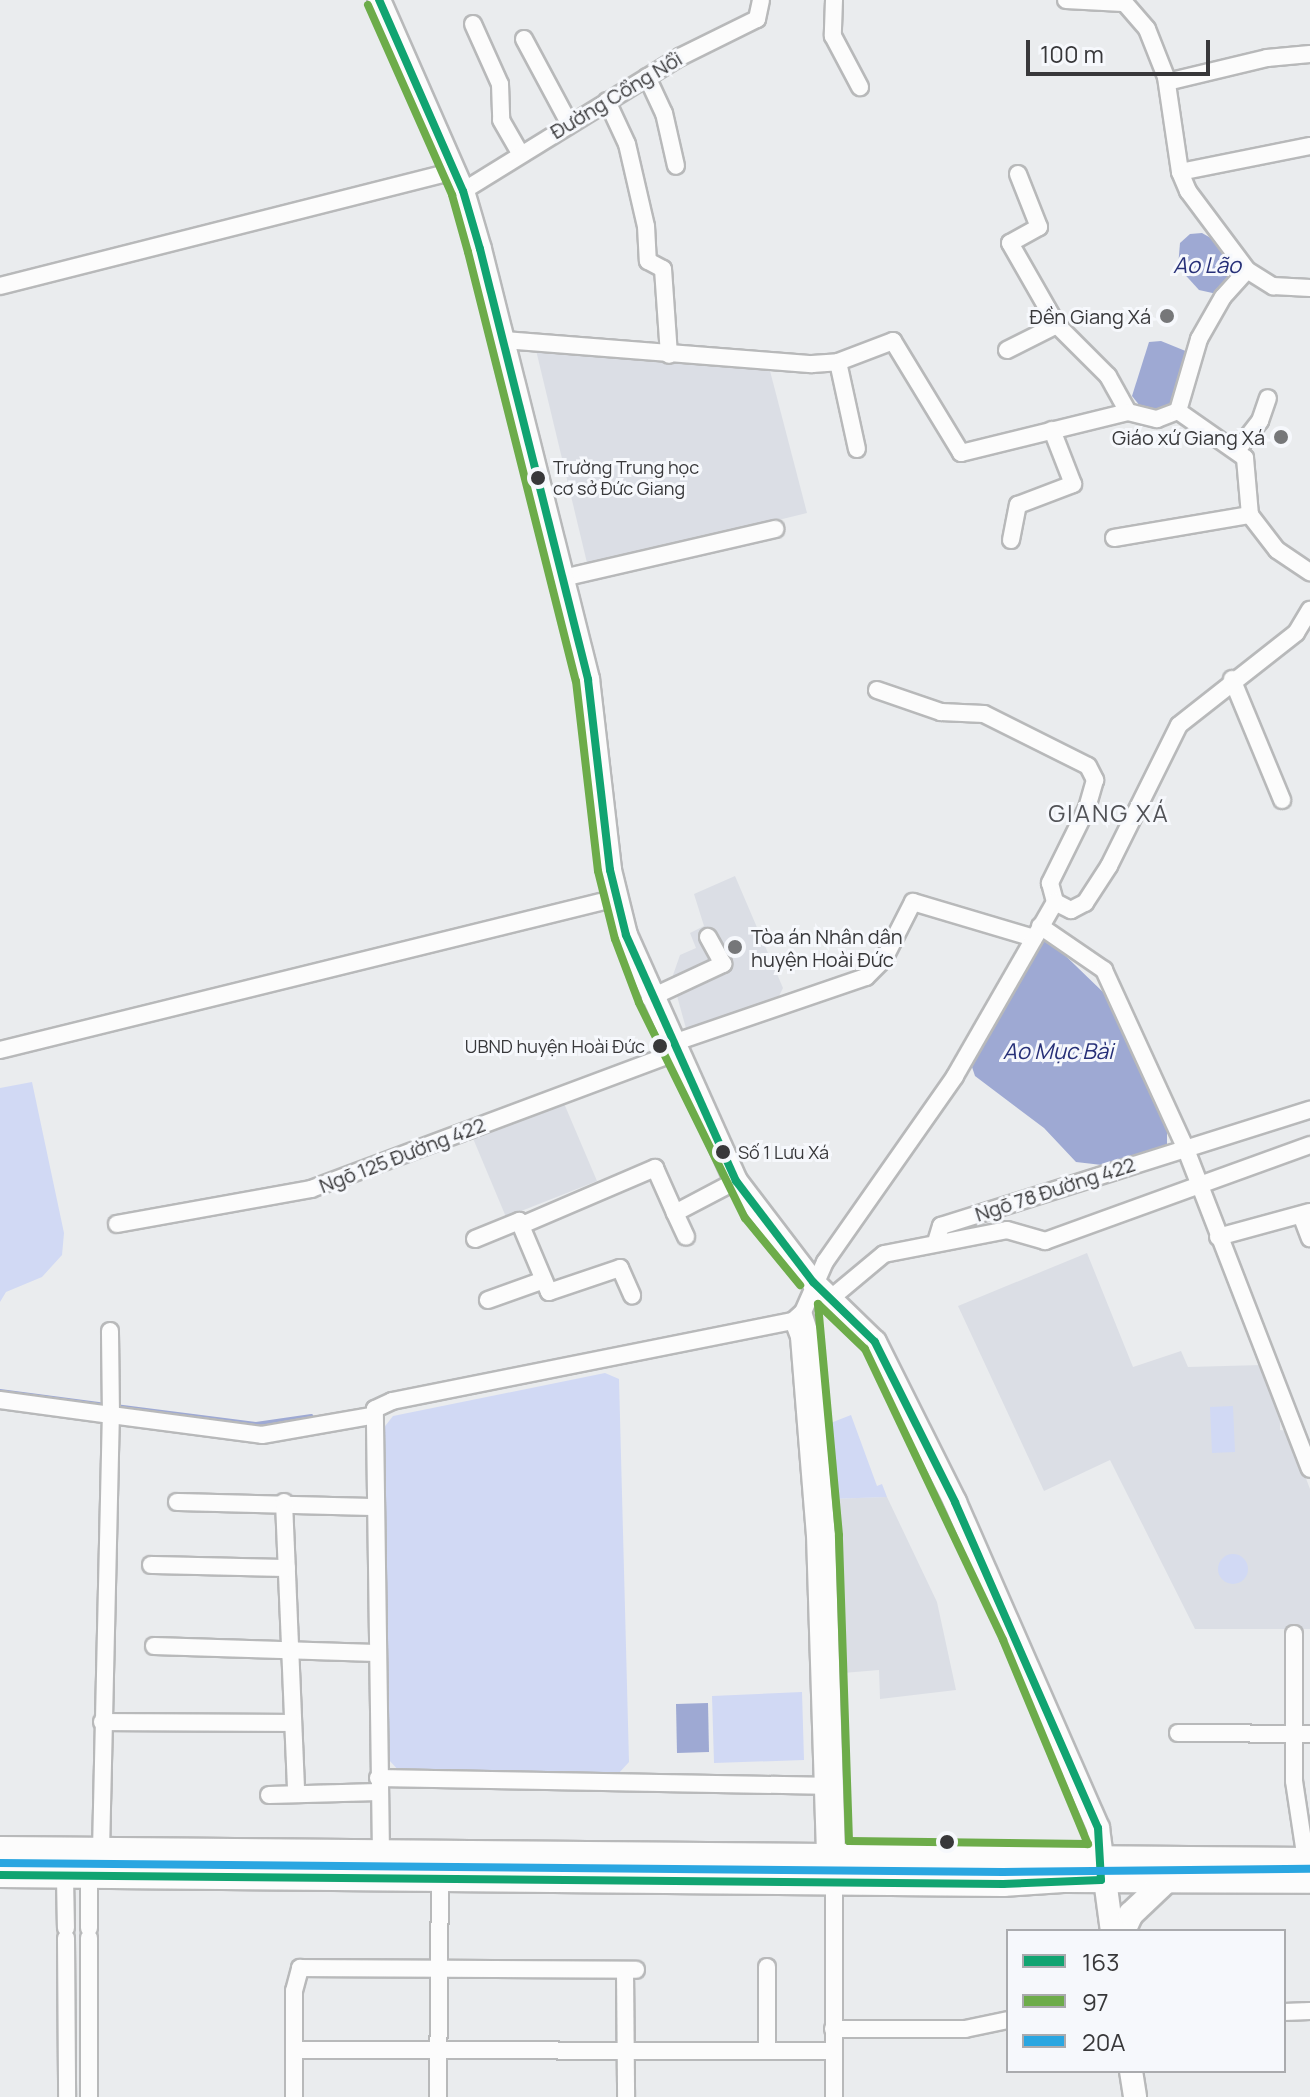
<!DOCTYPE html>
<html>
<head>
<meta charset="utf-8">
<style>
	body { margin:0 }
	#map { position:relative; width:1310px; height:2097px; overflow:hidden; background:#eaecee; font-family:Manrope,sans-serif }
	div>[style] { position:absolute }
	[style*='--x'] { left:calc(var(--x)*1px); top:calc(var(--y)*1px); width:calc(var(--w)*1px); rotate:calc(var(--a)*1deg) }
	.built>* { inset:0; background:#dbdee5 }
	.green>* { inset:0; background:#d1d9f4 }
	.round { border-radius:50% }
	.water>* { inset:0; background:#9ea9d3 }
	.stream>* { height:4px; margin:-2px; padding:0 2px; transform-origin:2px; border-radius:2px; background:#9ea9d3 }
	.roads { filter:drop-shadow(2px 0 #b8b9ba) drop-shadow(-2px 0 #b8b9ba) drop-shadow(0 2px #b8b9ba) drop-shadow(0 -2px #b8b9ba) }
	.minor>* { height:16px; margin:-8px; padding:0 8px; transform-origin:8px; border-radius:8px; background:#fcfcfc }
	.major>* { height:22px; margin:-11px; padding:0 11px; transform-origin:11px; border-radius:11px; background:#fcfcfc }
	.highway>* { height:24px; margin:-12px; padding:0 12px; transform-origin:12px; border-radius:12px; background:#fcfcfc }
	.bus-1>* { height:8px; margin:-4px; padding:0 4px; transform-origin:4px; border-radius:4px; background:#11a471 }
	.bus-2>* { height:8px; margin:-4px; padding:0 4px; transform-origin:4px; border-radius:4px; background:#6dac4a }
	.bus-3>* { height:8px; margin:-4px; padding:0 4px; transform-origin:4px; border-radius:4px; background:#2aa6e1 }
	.dots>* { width:22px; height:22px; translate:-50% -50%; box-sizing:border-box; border:4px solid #f6f8fc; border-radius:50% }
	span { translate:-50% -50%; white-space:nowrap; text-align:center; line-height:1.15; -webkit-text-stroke:6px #f6f8fc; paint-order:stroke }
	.bus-label { font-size:18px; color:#38383a }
	.left { translate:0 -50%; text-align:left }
	.right { translate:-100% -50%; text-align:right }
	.street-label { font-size:20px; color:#38383a }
	.poi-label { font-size:20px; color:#38383a }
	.water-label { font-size:22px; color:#273078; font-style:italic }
	.quarter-label { font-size:24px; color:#515256; letter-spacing:2px }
	.legend { position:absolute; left:1006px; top:1929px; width:280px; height:144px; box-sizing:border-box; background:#f6f8fc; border:2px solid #aaabae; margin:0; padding:10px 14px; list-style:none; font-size:24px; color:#38383a }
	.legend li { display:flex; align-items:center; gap:16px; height:40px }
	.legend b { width:40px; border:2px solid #aaabae }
	.scale { position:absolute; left:1026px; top:40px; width:184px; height:36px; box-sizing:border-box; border:4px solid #38383a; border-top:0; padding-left:10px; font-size:24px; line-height:28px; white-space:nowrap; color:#38383a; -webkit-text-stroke:6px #f6f8fc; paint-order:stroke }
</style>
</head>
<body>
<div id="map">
	<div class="built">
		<div style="clip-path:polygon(535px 346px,769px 367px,807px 513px,588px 567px)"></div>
		<div style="clip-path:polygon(735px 876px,783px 988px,779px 996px,687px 1032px,672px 978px,680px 955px,696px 948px,690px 933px,704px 926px,694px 894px)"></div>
		<div style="clip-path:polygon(563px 1101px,597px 1181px,506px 1217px,472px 1136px)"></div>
		<div style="clip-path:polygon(1087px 1253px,1133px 1367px,1181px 1351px,1188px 1367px,1262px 1365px,1280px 1410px,1280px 1430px,1288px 1431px,1310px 1489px,1310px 1629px,1195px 1629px,1110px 1460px,1044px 1491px,958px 1306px)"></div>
		<div style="clip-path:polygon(887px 1497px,937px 1602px,956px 1690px,880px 1699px,879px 1670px,831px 1674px,829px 1499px)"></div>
	</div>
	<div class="green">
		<div style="clip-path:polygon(32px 1082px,64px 1233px,62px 1255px,42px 1277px,6px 1292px,0 1302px,0 1088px)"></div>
		<div style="clip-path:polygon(605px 1373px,619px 1379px,629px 1762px,618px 1774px,400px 1772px,389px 1760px,382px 1430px,393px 1416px)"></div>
		<div style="clip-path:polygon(1233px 1406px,1235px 1452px,1212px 1453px,1210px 1407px)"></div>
		<div style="clip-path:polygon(851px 1415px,877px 1486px,882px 1484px,887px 1497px,829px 1499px,828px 1424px)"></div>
		<div class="round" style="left:1218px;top:1554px;width:30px;height:30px"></div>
		<div style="clip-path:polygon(802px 1692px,804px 1760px,714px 1763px,712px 1696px)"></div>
	</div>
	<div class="water">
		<div style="clip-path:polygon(1202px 233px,1216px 241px,1236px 265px,1217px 294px,1199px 290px,1178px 267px,1180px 243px,1190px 234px)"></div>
		<div style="clip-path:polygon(1161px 341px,1188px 352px,1173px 408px,1160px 411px,1140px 406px,1132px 396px,1149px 342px)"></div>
		<div style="clip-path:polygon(1046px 937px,1105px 994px,1167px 1130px,1167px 1145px,1102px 1165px,1076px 1162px,1044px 1128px,975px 1076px,972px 1067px,980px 1050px)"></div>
		<div style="clip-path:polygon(708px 1703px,709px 1752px,677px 1753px,676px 1704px)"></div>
	</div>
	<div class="stream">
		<div style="--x:0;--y:1391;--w:107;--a:7.5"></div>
		<div style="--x:115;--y:1406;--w:142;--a:7.3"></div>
		<div style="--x:256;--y:1424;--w:56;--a:-8.3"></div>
	</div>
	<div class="roads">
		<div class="minor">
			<div style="--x:834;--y:0;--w:36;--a:92"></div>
			<div style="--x:833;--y:36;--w:58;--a:62.1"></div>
			<div style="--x:1066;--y:0;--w:57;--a:3"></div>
			<div style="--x:1122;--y:0;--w:38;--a:49"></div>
			<div style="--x:1147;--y:29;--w:52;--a:68.4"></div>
			<div style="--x:1166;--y:77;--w:96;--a:81.6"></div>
			<div style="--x:1180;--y:172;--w:21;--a:67"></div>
			<div style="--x:1188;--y:191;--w:99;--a:53.2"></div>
			<div style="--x:1247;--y:270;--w:31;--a:32"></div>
			<div style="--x:1273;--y:286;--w:37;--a:3"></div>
			<div style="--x:473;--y:24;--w:66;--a:65.8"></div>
			<div style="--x:500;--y:84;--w:36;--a:88"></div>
			<div style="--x:501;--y:120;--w:38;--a:60"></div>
			<div style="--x:524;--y:39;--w:95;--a:61.8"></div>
			<div style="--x:647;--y:77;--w:40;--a:65"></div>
			<div style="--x:664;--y:113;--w:54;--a:77.2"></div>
			<div style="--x:1167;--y:82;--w:103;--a:-13.5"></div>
			<div style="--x:1267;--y:58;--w:43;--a:-5.3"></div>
			<div style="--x:607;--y:101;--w:47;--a:65.1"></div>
			<div style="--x:627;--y:144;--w:84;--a:77"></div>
			<div style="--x:646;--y:226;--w:35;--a:87"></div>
			<div style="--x:648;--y:261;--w:17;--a:28"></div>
			<div style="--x:663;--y:269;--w:86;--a:86"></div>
			<div style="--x:1180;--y:172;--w:133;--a:-11.3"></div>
			<div style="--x:1018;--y:174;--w:57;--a:68.4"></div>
			<div style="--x:1039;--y:227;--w:33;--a:151"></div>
			<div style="--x:1010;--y:243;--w:95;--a:60.2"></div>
			<div style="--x:1057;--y:325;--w:72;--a:45"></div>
			<div style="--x:1108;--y:376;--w:41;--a:60.9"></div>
			<div style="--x:463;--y:191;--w:255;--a:-31.7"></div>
			<div style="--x:680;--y:57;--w:86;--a:-26.3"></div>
			<div style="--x:757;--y:19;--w:19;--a:-78"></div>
			<div style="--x:0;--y:286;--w:468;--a:-14.2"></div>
			<div style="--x:504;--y:340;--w:309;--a:4.5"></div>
			<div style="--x:812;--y:364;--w:26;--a:-4"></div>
			<div style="--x:838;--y:362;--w:59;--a:-20.9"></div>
			<div style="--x:893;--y:341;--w:131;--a:58.7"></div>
			<div style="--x:961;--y:453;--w:172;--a:-13.8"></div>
			<div style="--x:1128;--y:412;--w:30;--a:14"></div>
			<div style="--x:1157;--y:419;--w:22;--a:-21"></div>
			<div style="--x:1178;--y:411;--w:75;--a:-73.7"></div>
			<div style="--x:1199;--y:339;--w:48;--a:-60.3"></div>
			<div style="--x:1223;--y:297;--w:36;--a:-48"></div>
			<div style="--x:1007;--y:350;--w:56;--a:-26.6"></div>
			<div style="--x:838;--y:362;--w:89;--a:77.7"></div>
			<div style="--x:1178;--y:411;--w:82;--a:35"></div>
			<div style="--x:1245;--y:458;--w:57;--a:85"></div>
			<div style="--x:1250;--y:515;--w:44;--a:52.4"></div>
			<div style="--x:1277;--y:550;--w:40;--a:34"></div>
			<div style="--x:1238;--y:449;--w:36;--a:-52"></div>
			<div style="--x:1260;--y:421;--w:24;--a:-71"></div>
			<div style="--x:1114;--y:538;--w:138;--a:-9.6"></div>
			<div style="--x:1011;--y:540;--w:36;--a:-79"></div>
			<div style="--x:1018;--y:505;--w:59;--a:-20.9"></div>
			<div style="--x:1073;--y:484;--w:58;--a:-111.3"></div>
			<div style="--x:563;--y:578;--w:218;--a:-13"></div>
			<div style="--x:1232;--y:679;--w:131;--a:67.5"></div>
			<div style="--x:877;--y:690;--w:68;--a:19"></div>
			<div style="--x:941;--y:712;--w:43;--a:2.7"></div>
			<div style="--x:984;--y:714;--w:116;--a:26.6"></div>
			<div style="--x:1088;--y:766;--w:16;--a:63"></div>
			<div style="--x:1095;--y:780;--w:29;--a:106"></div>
			<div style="--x:1087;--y:808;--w:84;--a:116.3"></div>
			<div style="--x:1050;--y:883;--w:20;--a:75"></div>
			<div style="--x:1055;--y:902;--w:18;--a:27"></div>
			<div style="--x:1071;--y:910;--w:16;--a:-27"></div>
			<div style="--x:1085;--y:903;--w:44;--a:-57"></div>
			<div style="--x:1109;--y:866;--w:157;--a:-63.6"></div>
			<div style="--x:1179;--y:725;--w:149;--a:-38.2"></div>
			<div style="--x:1296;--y:633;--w:27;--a:-59"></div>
			<div style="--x:1040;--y:926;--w:78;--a:34.5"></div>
			<div style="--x:1104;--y:970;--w:195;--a:65.4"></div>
			<div style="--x:1185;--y:1147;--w:345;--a:68.8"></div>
			<div style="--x:650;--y:998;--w:81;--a:-25"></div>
			<div style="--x:723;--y:964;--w:31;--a:-119"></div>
			<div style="--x:673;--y:1043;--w:204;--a:-18.9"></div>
			<div style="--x:866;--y:977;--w:25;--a:-45"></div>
			<div style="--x:884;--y:959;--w:64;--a:-63"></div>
			<div style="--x:913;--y:902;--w:126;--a:16.6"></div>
			<div style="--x:0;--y:1050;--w:635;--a:-13.84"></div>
			<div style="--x:675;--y:1213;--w:26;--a:65"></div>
			<div style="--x:1301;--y:1215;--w:25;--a:69"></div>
			<div style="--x:117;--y:1224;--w:197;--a:-10.2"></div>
			<div style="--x:311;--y:1189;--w:391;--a:-20.5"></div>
			<div style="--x:522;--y:1225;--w:145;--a:-23.2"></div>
			<div style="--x:655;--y:1168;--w:49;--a:66"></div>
			<div style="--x:675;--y:1213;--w:69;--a:-27.7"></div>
			<div style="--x:1218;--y:1237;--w:95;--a:-15.2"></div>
			<div style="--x:475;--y:1239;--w:48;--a:-22.2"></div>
			<div style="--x:519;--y:1221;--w:77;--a:67.1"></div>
			<div style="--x:549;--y:1292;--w:75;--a:-18.7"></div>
			<div style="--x:620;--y:1268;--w:30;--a:66"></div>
			<div style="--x:936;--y:1242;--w:17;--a:-73"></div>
			<div style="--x:941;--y:1226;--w:387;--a:-17.5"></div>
			<div style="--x:830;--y:1299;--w:70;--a:-39.8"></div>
			<div style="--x:884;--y:1254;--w:125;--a:-11"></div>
			<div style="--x:1007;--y:1230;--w:40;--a:16"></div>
			<div style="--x:1045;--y:1241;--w:282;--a:-19.9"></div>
			<div style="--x:488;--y:1300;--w:59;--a:-19.7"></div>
			<div style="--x:803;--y:1312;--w:23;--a:72"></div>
			<div style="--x:810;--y:1334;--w:202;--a:85.2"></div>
			<div style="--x:827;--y:1535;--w:318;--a:88.2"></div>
			<div style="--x:793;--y:1321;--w:17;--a:69"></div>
			<div style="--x:799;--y:1337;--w:199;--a:85.4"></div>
			<div style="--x:815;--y:1535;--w:318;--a:88.2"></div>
			<div style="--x:0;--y:1400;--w:112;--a:7.7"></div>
			<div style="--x:111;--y:1415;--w:84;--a:-90.7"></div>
			<div style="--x:177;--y:1502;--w:196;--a:1.5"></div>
			<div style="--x:284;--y:1502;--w:292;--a:87.6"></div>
			<div style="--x:151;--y:1565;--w:136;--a:1.3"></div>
			<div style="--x:1294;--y:1634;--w:147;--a:90"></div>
			<div style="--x:1294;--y:1781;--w:80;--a:81.4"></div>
			<div style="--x:154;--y:1646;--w:222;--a:1.8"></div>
			<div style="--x:102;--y:1722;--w:191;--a:0.3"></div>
			<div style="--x:1178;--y:1733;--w:132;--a:0.4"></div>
			<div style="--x:378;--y:1778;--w:444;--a:1"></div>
			<div style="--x:269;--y:1795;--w:110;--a:-1.6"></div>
			<div style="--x:101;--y:1851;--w:436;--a:-88.7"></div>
			<div style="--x:111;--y:1415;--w:152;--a:7.5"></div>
			<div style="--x:262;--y:1435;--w:111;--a:-9.9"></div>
			<div style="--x:381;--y:1853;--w:444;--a:-90.8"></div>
			<div style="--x:375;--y:1409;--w:19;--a:-25"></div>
			<div style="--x:392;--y:1401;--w:409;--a:-11.3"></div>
			<div style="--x:793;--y:1321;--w:13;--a:-42"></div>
			<div style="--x:803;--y:1312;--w:55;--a:-66.3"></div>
			<div style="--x:825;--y:1262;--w:227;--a:-55"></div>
			<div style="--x:955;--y:1076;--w:201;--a:-60.1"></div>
			<div style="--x:89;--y:1877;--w:51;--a:90"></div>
			<div style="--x:65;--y:1878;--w:50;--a:88.9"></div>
			<div style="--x:66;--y:1938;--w:159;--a:89.6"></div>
			<div style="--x:625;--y:1970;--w:127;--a:89.5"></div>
			<div style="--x:1284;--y:2012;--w:26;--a:-2"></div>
			<div style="--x:833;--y:2029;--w:132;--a:0"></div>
			<div style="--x:965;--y:2029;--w:44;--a:-11.8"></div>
			<div style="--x:294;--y:2050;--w:539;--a:0.11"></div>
			<div style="--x:767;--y:2051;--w:84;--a:-90"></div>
			<div style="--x:89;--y:2097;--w:159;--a:-90"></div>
			<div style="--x:294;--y:2097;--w:106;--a:-90"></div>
			<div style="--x:294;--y:1991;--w:24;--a:-75"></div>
			<div style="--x:300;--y:1968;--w:336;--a:0.3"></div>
			<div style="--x:438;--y:2097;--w:219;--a:-89.5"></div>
			<div style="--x:834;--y:2097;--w:217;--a:-90"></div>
		</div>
		<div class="major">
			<div style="--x:379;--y:0;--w:209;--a:66.3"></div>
			<div style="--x:463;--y:191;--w:60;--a:73.7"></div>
			<div style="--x:480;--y:249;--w:443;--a:75.9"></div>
			<div style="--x:588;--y:679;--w:192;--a:83.4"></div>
			<div style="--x:610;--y:870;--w:67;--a:76.2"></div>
			<div style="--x:626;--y:935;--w:269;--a:65.9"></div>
			<div style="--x:736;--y:1181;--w:127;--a:52.7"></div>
			<div style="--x:813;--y:1282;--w:86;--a:44.1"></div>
			<div style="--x:875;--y:1342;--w:179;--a:63.4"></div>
			<div style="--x:955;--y:1502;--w:356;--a:66.3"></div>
			<div style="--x:1098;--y:1828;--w:104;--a:82.3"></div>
			<div style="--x:1131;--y:2071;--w:26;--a:81"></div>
		</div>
		<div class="highway">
			<div style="--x:0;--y:1849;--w:1310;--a:0.48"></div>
			<div style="--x:0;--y:1875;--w:1003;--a:0.51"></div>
			<div style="--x:1003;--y:1884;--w:60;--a:-3.8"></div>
			<div style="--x:1063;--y:1880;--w:247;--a:0.2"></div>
			<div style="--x:1123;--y:1931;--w:19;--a:-65"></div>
			<div style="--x:1131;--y:1914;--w:50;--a:-43.4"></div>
		</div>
	</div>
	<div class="bus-1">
		<div style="--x:0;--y:1875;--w:1003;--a:0.51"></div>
		<div style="--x:1003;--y:1884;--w:98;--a:-2.3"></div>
		<div style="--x:1101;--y:1880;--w:52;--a:-93.3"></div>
		<div style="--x:1098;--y:1828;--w:356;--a:-113.7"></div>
		<div style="--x:955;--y:1502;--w:179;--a:-116.6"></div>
		<div style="--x:875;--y:1342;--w:86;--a:-135.9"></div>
		<div style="--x:813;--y:1282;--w:127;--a:-127.3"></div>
		<div style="--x:736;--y:1181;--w:269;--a:-114.1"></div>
		<div style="--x:626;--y:935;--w:67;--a:-103.8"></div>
		<div style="--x:610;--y:870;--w:192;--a:-96.6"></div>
		<div style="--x:588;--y:679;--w:443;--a:-104.1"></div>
		<div style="--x:480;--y:249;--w:60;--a:-106.3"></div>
		<div style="--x:463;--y:191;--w:209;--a:-113.7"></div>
	</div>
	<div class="bus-2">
		<div style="--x:368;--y:5;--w:208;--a:66.1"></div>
		<div style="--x:452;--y:195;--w:59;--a:74.3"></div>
		<div style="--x:468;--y:252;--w:442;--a:75.9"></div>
		<div style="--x:576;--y:681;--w:191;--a:83.4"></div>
		<div style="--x:598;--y:871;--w:70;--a:76"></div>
		<div style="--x:615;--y:939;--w:68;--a:69.4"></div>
		<div style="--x:639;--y:1003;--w:240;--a:63.8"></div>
		<div style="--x:745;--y:1218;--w:87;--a:50.6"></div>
		<div style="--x:818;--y:1304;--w:65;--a:43.8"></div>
		<div style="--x:865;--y:1349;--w:322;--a:64.6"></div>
		<div style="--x:1003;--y:1640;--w:221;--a:67.4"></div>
		<div style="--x:1088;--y:1844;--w:239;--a:-179.3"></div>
		<div style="--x:849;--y:1841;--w:306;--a:-91.9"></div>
		<div style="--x:839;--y:1535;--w:232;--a:-95.2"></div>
	</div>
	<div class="bus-3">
		<div style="--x:0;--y:1863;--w:1003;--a:0.51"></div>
		<div style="--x:1003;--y:1872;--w:307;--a:-0.6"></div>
	</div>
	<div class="dots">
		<div style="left:1167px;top:316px;background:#767779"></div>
		<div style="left:1281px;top:437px;background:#767779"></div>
		<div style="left:538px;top:478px;background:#38383a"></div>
		<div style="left:735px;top:947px;background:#767779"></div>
		<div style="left:660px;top:1046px;background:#38383a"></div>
		<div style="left:723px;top:1152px;background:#38383a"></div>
		<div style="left:947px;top:1842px;background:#38383a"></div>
	</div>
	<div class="bus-label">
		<span class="left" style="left:553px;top:478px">Trường Trung học<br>cơ sở Đức Giang</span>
		<span class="right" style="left:645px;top:1046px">UBND huyện Hoài Đức</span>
		<span class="left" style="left:738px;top:1152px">Số 1 Lưu Xá</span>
	</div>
	<div class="street-label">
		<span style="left:616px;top:95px;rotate:-31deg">Đường Cổng Nổi</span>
		<span style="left:402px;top:1155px;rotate:-21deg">Ngõ 125 Đường 422</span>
		<span style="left:1055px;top:1189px;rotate:-18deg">Ngõ 78 Đường 422</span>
	</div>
	<div class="poi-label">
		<span class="right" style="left:1151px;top:316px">Đền Giang Xá</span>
		<span class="right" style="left:1265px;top:437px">Giáo xứ Giang Xá</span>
		<span class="left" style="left:751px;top:948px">Tòa án Nhân dân<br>huyện Hoài Đức</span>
	</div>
	<div class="water-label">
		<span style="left:1207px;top:266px">Ao Lão</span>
		<span style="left:1058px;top:1052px">Ao Mục Bài</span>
	</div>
	<div class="quarter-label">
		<span style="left:1109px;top:813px">GIANG XÁ</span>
	</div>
	<ul class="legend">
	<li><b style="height:10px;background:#11a471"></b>163</li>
	<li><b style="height:10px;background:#6dac4a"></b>97</li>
	<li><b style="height:10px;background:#2aa6e1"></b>20A</li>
	</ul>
	<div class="scale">100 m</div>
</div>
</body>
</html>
